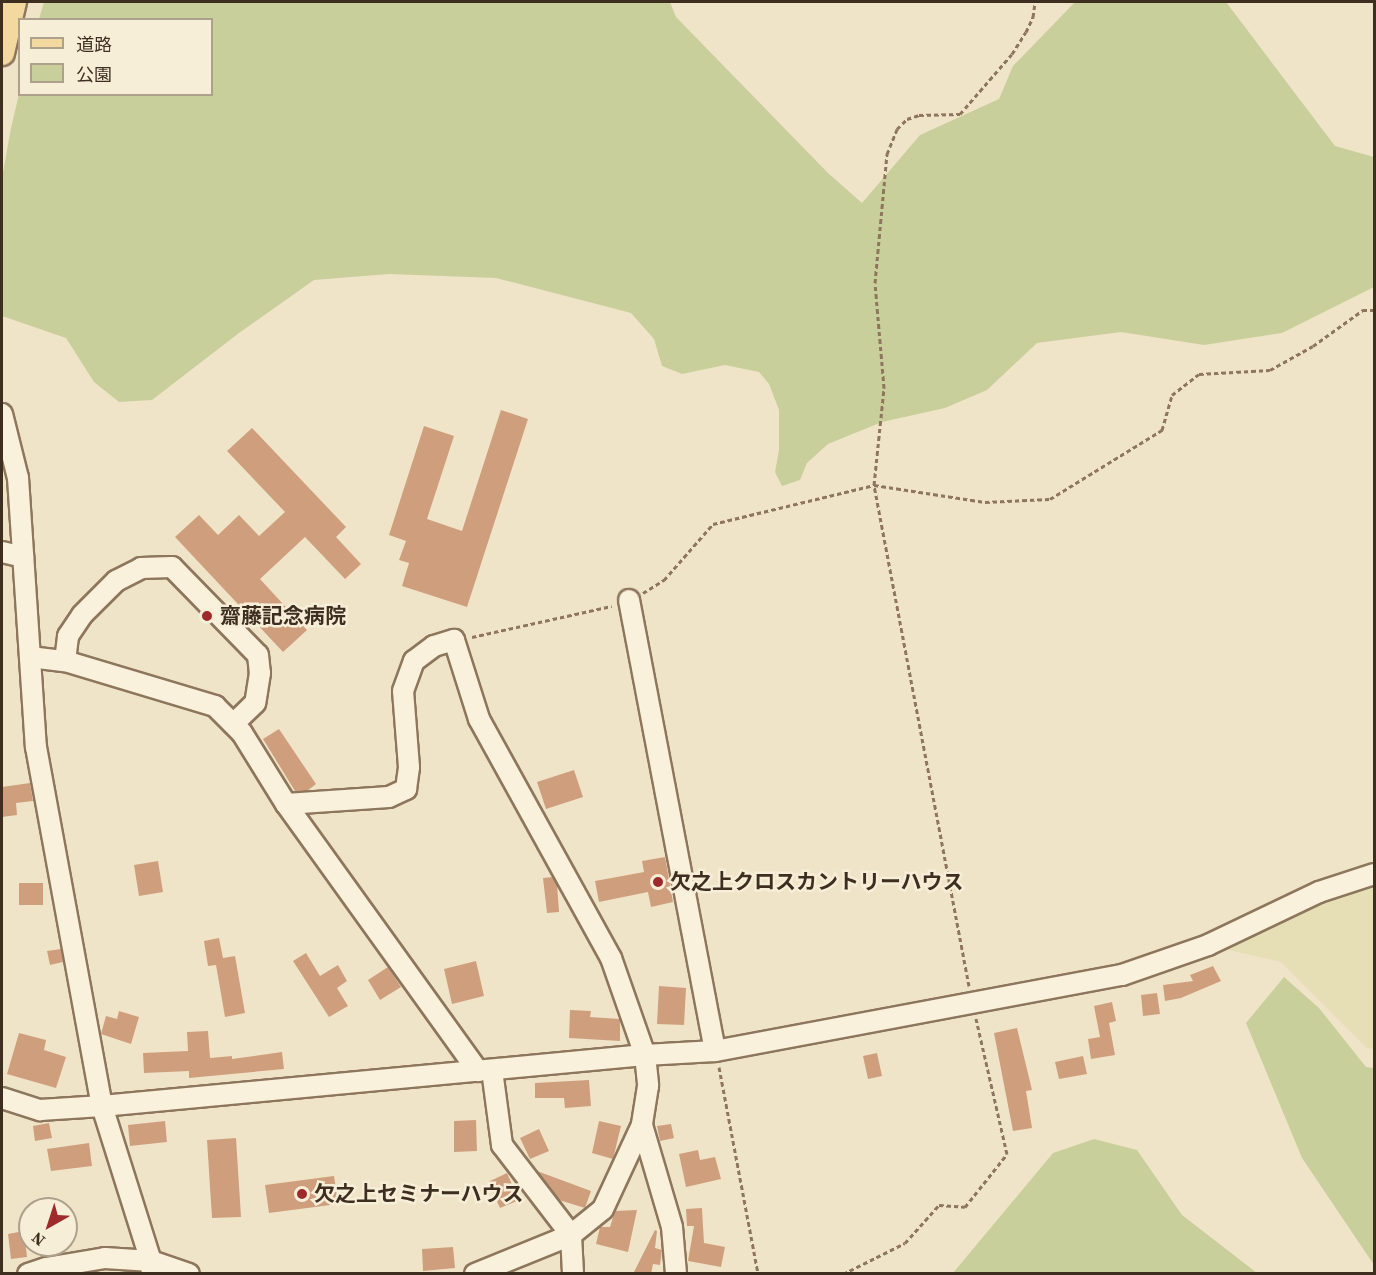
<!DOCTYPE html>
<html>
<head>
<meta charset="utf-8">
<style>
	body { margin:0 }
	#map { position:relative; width:1376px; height:1275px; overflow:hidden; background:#f0e4c8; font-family:"Source Serif 4","Noto Sans JP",serif }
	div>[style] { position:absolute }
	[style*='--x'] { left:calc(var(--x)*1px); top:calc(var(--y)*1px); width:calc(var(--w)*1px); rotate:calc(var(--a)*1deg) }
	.farmland>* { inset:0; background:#e6deb5 }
	.green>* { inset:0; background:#c9cf9b }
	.building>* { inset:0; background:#cf9f7d }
	.path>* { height:3px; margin-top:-1.5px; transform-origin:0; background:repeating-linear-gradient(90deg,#8d765c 0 4.5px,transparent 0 7.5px) }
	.roads { filter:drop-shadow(2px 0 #8d765c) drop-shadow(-2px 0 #8d765c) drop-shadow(0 2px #8d765c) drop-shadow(0 -2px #8d765c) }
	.minor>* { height:20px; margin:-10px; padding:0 10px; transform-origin:10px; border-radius:10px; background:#faf1dc }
	.major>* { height:24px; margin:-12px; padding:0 12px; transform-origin:12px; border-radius:12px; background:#f3d9a0 }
	.dots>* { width:16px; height:16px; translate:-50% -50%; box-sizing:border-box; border:3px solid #f7eed8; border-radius:50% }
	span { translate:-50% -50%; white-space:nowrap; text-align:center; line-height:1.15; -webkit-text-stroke:5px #f7eed8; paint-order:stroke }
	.poi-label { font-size:21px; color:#3d2e20; font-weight:700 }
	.left { translate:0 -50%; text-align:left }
	.frame { position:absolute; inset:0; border:3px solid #3d2e20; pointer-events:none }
	.legend { position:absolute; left:18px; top:18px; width:195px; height:78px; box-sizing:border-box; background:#f7eed8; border:2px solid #ada18e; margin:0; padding:8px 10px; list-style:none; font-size:18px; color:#3d2e20 }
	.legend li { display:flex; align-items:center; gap:12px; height:30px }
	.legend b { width:30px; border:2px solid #ada18e }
	.north { position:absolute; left:18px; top:1197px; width:60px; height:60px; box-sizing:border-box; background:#f7eed8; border:2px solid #ada18e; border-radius:50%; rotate:219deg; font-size:16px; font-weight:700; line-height:24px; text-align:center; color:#3d2e20 }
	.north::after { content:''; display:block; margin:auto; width:21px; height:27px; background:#9e2a2b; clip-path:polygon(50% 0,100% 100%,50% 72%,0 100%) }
</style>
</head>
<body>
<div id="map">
	<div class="farmland">
		<div style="clip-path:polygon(1374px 874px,1374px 1049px,1367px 1048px,1281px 962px,1208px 945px)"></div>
	</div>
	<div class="green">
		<div style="clip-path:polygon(44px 2px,670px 2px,676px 17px,828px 173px,862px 203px,920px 135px,999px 99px,1013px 66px,1075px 2px,1226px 2px,1335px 146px,1374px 157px,1374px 287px,1282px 333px,1204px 345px,1121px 332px,1037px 343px,987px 390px,945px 408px,882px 422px,828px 444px,807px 463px,800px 480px,782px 486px,775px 472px,779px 450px,779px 410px,769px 384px,759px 372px,725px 365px,682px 374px,662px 366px,654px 339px,631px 313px,496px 278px,389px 274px,314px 280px,239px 333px,152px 400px,119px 402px,94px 382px,66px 338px,2px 316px,2px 178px,11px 128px,19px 94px,212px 94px,212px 20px,39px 19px)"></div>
		<div style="clip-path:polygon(1284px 977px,1319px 1008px,1366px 1067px,1374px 1068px,1374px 1265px,1302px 1158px,1246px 1023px)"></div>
		<div style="clip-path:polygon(1094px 1139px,1137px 1150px,1182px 1215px,1257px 1273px,953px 1273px,1053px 1153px)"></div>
	</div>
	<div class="building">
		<div style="clip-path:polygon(501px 410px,528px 419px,467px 607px,402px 586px,409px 563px,399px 560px,406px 541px,389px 535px,424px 426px,454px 436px,427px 519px,462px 531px)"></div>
		<div style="clip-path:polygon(252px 428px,346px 527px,336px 537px,361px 564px,345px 579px,305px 537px,260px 579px,307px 630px,283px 652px,175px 537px,199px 515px,218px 535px,239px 515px,259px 536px,285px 512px,227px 451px)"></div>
		<div style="clip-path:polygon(279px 729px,316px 784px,307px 791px,295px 791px,263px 739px)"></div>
		<div style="clip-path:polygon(574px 770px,583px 797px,546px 809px,537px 782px)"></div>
		<div style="clip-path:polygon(30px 783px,33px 801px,16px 803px,17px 815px,2px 817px,2px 787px)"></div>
		<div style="clip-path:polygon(665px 857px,673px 902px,651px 907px,648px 892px,599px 902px,595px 881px,644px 872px,642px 861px)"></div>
		<div style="clip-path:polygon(158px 861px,163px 892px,139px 896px,134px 865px)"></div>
		<div style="clip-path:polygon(553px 877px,557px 884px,559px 912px,547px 913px,543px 878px)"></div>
		<div style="clip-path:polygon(19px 883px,43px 883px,43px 905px,19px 905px)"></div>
		<div style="clip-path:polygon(219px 938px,223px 958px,235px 956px,245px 1013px,225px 1017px,216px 965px,208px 966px,204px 941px)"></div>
		<div style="clip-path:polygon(61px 949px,63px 962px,50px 965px,47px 951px)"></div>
		<div style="clip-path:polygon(306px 953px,320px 976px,338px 965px,347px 981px,337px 988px,348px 1006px,329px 1017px,293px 961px)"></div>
		<div style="clip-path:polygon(476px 961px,484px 996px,452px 1004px,444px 969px)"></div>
		<div style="clip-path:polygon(1213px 966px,1221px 981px,1181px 998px,1165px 1001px,1163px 985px,1193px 981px,1190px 975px)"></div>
		<div style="clip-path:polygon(388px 967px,401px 987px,380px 1000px,368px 980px)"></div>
		<div style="clip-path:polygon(659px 986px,686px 988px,684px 1025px,657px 1024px)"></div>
		<div style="clip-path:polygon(1157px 993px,1160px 1014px,1143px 1016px,1141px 995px)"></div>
		<div style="clip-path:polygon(1112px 1002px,1116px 1021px,1109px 1023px,1115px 1055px,1091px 1059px,1088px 1039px,1100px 1037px,1094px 1006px)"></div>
		<div style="clip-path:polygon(570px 1010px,591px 1011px,590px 1017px,620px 1019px,620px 1041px,569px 1038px)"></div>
		<div style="clip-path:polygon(119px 1011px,139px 1017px,131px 1044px,101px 1034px,106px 1016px,117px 1019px)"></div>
		<div style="clip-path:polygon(1017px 1028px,1032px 1090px,1026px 1091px,1032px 1128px,1013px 1131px,994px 1033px)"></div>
		<div style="clip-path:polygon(208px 1031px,210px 1058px,232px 1056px,232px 1059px,282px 1052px,284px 1069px,189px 1078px,189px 1071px,144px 1073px,143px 1053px,188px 1051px,187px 1032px)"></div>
		<div style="clip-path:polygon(19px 1033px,46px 1040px,44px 1050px,66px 1057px,56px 1088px,7px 1074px)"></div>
		<div style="clip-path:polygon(877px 1053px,882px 1076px,868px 1079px,863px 1056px)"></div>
		<div style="clip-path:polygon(1083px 1056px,1087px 1074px,1059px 1079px,1055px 1062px)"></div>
		<div style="clip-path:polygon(589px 1080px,591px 1106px,565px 1108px,564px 1098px,535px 1098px,535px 1083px)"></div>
		<div style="clip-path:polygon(476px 1120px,477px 1151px,454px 1152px,454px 1121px)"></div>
		<div style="clip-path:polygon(165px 1121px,167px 1142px,130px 1146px,128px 1125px)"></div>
		<div style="clip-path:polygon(599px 1121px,621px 1126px,613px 1159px,592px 1153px)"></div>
		<div style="clip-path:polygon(49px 1123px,52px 1138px,35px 1141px,33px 1126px)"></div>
		<div style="clip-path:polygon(671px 1124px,674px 1138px,660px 1141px,657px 1126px)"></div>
		<div style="clip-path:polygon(539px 1129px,549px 1151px,530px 1159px,520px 1138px)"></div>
		<div style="clip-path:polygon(236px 1138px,241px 1217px,212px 1218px,207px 1140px)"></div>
		<div style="clip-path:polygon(89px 1143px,92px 1166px,51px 1171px,47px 1149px)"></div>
		<div style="clip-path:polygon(698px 1150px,700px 1160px,715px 1157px,721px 1179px,686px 1187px,679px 1154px)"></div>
		<div style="clip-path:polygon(537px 1171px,591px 1191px,585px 1208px,559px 1200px)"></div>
		<div style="clip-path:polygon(507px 1173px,519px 1200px,500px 1208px,488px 1182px)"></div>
		<div style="clip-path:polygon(334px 1176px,338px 1204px,269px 1213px,265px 1185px)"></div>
		<div style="clip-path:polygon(702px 1208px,704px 1243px,725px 1247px,721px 1267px,688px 1261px,694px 1226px,687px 1226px,686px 1209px)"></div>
		<div style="clip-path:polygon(637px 1210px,628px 1252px,596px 1244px,600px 1227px,610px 1227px,615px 1211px)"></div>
		<div style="clip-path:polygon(655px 1230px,657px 1231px,655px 1248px,662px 1250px,660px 1265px,653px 1264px,651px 1274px,633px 1274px)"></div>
		<div style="clip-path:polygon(24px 1231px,27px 1257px,11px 1259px,8px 1234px)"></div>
		<div style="clip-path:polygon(453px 1247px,455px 1268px,423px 1271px,422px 1249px)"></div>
	</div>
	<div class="path">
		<div style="--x:643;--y:593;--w:25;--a:-32"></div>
		<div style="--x:664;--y:580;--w:74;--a:-48.8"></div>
		<div style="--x:713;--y:524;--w:166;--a:-13.6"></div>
		<div style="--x:874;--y:485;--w:112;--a:8.7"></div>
		<div style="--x:985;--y:502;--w:65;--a:-2.6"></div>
		<div style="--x:1050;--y:499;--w:132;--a:-31.6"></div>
		<div style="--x:1162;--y:430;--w:36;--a:-74"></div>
		<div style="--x:1172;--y:395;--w:34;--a:-38"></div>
		<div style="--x:1199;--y:374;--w:71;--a:-3.2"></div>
		<div style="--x:1270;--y:370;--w:49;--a:-29.2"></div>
		<div style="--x:1313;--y:346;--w:62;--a:-35.8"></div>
		<div style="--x:1363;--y:310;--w:11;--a:0"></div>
		<div style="--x:472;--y:637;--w:143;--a:-12.5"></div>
		<div style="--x:969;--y:986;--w:510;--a:-100.74"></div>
		<div style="--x:874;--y:485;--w:98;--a:-84.1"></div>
		<div style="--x:884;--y:388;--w:105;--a:-94.9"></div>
		<div style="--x:875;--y:283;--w:130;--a:-84.7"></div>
		<div style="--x:887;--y:154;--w:27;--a:-68"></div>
		<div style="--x:897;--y:129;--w:14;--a:-45"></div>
		<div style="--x:907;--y:119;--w:13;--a:-18"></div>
		<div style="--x:919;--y:115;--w:41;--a:-1.4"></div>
		<div style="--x:960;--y:114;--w:79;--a:-49.1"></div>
		<div style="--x:1012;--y:54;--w:26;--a:-58"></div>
		<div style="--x:1026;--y:32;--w:17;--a:-65"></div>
		<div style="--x:1033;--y:17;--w:15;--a:-82"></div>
		<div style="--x:719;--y:1067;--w:211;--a:79.3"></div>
		<div style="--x:843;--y:1274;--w:69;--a:-26.6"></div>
		<div style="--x:905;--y:1243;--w:51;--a:-48.2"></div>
		<div style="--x:939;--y:1205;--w:26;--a:4"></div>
		<div style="--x:965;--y:1207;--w:68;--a:-51.6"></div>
		<div style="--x:1007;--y:1154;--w:139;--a:-102.9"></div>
	</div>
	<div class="roads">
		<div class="minor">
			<div style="--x:2;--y:414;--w:66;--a:76"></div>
			<div style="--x:18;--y:478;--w:270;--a:86.2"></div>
			<div style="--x:36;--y:747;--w:365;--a:79.6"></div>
			<div style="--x:102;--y:1106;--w:163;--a:72.5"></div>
			<div style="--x:151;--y:1261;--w:13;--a:86"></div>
			<div style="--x:2;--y:552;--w:22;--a:13"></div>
			<div style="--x:629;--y:600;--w:459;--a:79.2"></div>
			<div style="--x:30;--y:657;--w:35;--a:7"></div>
			<div style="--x:65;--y:661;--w:157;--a:16.7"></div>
			<div style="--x:215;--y:706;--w:38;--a:45"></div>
			<div style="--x:242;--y:733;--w:84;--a:58.2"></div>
			<div style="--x:286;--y:804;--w:329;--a:54.3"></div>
			<div style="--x:65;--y:661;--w:25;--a:-83"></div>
			<div style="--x:68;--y:636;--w:25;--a:-56"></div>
			<div style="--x:82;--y:615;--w:48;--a:-45"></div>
			<div style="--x:116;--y:581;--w:28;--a:-27"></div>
			<div style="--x:141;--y:568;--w:31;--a:-2"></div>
			<div style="--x:172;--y:567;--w:123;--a:45.7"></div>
			<div style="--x:258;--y:655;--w:18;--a:84"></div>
			<div style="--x:260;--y:673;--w:30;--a:99"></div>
			<div style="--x:255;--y:703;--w:30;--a:136"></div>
			<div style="--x:286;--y:804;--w:103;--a:-3.9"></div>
			<div style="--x:389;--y:797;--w:19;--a:-25"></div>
			<div style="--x:406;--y:789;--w:22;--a:-82"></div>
			<div style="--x:409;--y:767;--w:76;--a:-94.5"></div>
			<div style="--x:403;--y:691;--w:32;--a:-70"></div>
			<div style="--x:414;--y:661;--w:25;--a:-37"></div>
			<div style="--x:434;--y:646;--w:21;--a:-17"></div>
			<div style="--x:454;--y:640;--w:83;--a:72.4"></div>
			<div style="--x:479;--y:719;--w:273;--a:61.1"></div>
			<div style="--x:611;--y:958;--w:103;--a:70.7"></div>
			<div style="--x:645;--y:1055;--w:31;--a:84"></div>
			<div style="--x:648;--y:1086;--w:39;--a:99"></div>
			<div style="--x:642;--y:1125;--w:106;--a:73.6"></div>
			<div style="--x:672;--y:1227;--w:47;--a:85.1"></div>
			<div style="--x:492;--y:1070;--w:76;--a:82.4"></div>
			<div style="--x:502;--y:1145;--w:113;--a:52.5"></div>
			<div style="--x:571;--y:1235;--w:39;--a:87"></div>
			<div style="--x:2;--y:1098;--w:40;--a:18"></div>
			<div style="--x:40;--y:1110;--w:62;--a:-3.7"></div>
			<div style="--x:102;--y:1106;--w:545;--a:-5.37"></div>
			<div style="--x:645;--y:1055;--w:70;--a:-3.3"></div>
			<div style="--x:715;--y:1051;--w:414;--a:-10.6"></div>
			<div style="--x:1122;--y:975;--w:91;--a:-19.2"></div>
			<div style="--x:1208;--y:945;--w:123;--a:-25.5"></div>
			<div style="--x:1319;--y:892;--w:58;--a:-18.1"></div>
			<div style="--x:28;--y:1274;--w:19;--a:-18"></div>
			<div style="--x:46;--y:1268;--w:60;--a:-9.6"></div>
			<div style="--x:105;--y:1258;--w:46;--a:3.7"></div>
			<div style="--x:151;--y:1261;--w:40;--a:18.9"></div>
			<div style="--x:475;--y:1274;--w:104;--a:-22.1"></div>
			<div style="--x:571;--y:1235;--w:41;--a:-39.1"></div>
			<div style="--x:603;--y:1209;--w:93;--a:-65.1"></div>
		</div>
		<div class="major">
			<div style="--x:2;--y:53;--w:52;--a:-76.8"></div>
		</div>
	</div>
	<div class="dots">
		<div style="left:207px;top:616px;background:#9e2a2b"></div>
		<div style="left:658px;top:882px;background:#9e2a2b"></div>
		<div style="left:302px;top:1194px;background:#9e2a2b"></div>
	</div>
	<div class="poi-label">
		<span class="left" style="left:220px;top:616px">齋藤記念病院</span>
		<span class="left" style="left:670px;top:882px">欠之上クロスカントリーハウス</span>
		<span class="left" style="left:314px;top:1194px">欠之上セミナーハウス</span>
	</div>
	<div class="frame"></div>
	<ul class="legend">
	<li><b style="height:8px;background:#f3d9a0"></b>道路</li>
	<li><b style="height:16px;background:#c9cf9b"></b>公園</li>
	</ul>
	<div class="north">N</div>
</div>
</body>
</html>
